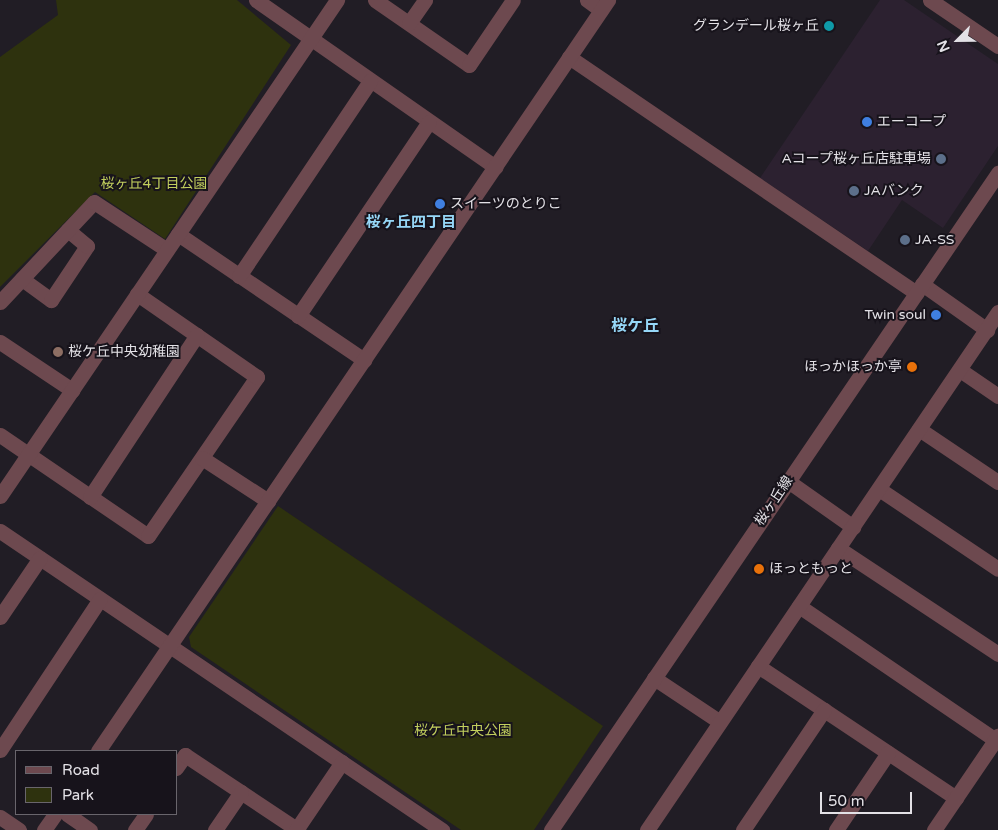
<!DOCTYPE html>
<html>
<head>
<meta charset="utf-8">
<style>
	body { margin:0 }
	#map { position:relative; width:998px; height:830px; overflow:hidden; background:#211d25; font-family:"Varela Round","Noto Sans JP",sans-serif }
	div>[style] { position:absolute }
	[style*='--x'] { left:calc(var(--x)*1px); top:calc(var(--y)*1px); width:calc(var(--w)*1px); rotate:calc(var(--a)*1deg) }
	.commercial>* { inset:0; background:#2c2130 }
	.green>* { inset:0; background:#2e320e }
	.minor>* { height:15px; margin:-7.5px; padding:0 7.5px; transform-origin:7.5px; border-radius:7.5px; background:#6d494f }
	.dots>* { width:14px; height:14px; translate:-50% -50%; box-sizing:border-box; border:2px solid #17131b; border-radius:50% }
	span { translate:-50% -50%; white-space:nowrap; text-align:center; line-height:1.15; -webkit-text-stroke:4px #17131b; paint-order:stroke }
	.poi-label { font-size:14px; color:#e3e1e6 }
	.right { translate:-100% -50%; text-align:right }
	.left { translate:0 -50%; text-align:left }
	.park-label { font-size:14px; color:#c2cf5d }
	.street-label { font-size:14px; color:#e3e1e6 }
	.neighbourhood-label { font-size:15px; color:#96d7f7; font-weight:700 }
	.quarter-label { font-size:16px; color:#96d7f7; font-weight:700 }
	.legend { position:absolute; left:15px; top:750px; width:162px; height:65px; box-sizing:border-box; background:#17131b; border:1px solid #69656c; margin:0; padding:6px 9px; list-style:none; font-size:15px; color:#e3e1e6 }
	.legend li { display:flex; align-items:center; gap:10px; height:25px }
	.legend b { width:25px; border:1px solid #69656c }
	.north { position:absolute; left:933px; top:15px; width:50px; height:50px; -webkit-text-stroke:4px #17131b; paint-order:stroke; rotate:247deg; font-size:14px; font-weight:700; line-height:20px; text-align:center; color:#e3e1e6 }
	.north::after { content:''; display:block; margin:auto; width:18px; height:22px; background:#e3e1e6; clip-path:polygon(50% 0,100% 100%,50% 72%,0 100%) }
	.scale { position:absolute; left:820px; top:792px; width:92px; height:22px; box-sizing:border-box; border:2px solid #e3e1e6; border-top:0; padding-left:6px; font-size:15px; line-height:18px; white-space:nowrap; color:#e3e1e6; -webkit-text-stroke:4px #17131b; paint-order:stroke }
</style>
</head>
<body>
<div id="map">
	<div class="commercial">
		<div style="clip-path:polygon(880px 0,904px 0,998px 64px,998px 146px,943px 228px,902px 200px,868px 251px,760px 178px)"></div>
	</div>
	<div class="green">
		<div style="clip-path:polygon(56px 0,237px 0,291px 45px,165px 239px,95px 192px,0 287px,0 57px,58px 15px)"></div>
		<div style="clip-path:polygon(278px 506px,603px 726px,534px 830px,461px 830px,191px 647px,189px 637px)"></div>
	</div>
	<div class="minor">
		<div style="--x:256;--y:0;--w:292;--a:34.9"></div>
		<div style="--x:375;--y:0;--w:114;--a:34.7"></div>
		<div style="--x:469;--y:65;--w:78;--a:-55.9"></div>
		<div style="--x:587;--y:0;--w:17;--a:36"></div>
		<div style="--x:930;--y:0;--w:82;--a:34.1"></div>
		<div style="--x:409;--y:23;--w:28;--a:-55"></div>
		<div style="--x:569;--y:57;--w:420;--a:34.2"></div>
		<div style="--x:178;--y:234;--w:225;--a:34.1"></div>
		<div style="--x:239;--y:276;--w:235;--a:-56.1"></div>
		<div style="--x:22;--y:279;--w:36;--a:36"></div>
		<div style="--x:51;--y:300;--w:65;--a:-56.3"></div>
		<div style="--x:87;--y:246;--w:25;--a:-140"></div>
		<div style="--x:922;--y:284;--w:80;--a:35.3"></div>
		<div style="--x:0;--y:302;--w:137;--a:-46.8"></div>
		<div style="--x:94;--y:202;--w:87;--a:33.3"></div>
		<div style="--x:298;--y:316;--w:234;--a:-56"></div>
		<div style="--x:0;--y:342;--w:87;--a:33.7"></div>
		<div style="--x:960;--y:370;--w:46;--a:34.4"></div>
		<div style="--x:919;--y:429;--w:95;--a:33.9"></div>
		<div style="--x:0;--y:435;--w:179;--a:34.3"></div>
		<div style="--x:148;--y:536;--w:193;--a:-55.6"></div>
		<div style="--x:257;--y:377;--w:146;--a:-145.3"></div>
		<div style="--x:202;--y:458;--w:79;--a:33.1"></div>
		<div style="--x:788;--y:481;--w:80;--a:35.3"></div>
		<div style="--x:879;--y:489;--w:143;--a:33.9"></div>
		<div style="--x:0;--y:496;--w:600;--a:-55.81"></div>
		<div style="--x:90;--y:497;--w:194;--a:-56.6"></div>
		<div style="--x:0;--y:531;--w:534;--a:34.08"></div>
		<div style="--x:838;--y:548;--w:192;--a:33.5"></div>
		<div style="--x:799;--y:606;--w:241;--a:34.3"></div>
		<div style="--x:0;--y:617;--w:71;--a:-55.9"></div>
		<div style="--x:758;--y:666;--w:238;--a:33.7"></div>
		<div style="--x:654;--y:678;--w:79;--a:33.7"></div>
		<div style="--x:0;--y:750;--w:181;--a:-56.5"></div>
		<div style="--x:98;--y:751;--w:908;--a:-55.82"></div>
		<div style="--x:176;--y:768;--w:16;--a:-55"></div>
		<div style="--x:185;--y:755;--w:136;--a:33.6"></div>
		<div style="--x:67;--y:814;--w:28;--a:35"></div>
		<div style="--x:0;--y:817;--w:23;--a:34"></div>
		<div style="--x:44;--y:830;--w:19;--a:-55"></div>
		<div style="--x:135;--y:830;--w:19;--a:-55"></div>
		<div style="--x:215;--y:830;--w:46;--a:-55.6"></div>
		<div style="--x:296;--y:830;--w:82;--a:-55.9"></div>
		<div style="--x:551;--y:830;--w:795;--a:-55.77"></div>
		<div style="--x:647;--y:830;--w:626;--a:-55.88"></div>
		<div style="--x:743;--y:830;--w:145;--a:-56"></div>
		<div style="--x:836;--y:830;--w:93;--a:-56"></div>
		<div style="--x:934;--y:830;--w:114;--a:-55.8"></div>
	</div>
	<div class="dots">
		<div style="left:829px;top:26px;background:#0f9aa8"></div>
		<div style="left:867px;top:122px;background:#3f7fe0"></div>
		<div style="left:941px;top:159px;background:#5c6f8a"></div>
		<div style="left:854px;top:191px;background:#5c6f8a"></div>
		<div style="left:440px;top:204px;background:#3f7fe0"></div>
		<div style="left:905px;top:240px;background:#5c6f8a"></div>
		<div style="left:936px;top:315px;background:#3f7fe0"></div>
		<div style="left:58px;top:352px;background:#8d6e63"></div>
		<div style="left:912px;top:367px;background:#e8710a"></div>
		<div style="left:759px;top:569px;background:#e8710a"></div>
	</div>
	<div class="poi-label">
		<span class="right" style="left:819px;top:26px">グランデール桜ヶ丘</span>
		<span class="left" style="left:877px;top:122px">エーコープ</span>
		<span class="right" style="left:931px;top:159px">Aコープ桜ヶ丘店駐車場</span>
		<span class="left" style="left:864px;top:191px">JAバンク</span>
		<span class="left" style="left:450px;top:204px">スイーツのとりこ</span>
		<span class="left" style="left:915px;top:240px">JA-SS</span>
		<span class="right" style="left:926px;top:315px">Twin soul</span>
		<span class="left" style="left:68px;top:352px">桜ケ丘中央幼稚園</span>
		<span class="right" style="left:902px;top:367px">ほっかほっか亭</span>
		<span class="left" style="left:769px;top:569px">ほっともっと</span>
	</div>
	<div class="park-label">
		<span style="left:154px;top:184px">桜ヶ丘4丁目公園</span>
		<span style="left:463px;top:731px">桜ケ丘中央公園</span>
	</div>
	<div class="street-label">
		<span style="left:774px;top:501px;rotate:-56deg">桜ヶ丘線</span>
	</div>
	<div class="neighbourhood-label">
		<span style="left:411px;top:223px">桜ヶ丘四丁目</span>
	</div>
	<div class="quarter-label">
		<span style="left:635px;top:326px">桜ケ丘</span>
	</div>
	<ul class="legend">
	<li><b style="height:6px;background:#6d494f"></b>Road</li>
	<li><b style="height:14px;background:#2e320e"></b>Park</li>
	</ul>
	<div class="north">N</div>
	<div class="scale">50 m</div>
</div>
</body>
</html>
